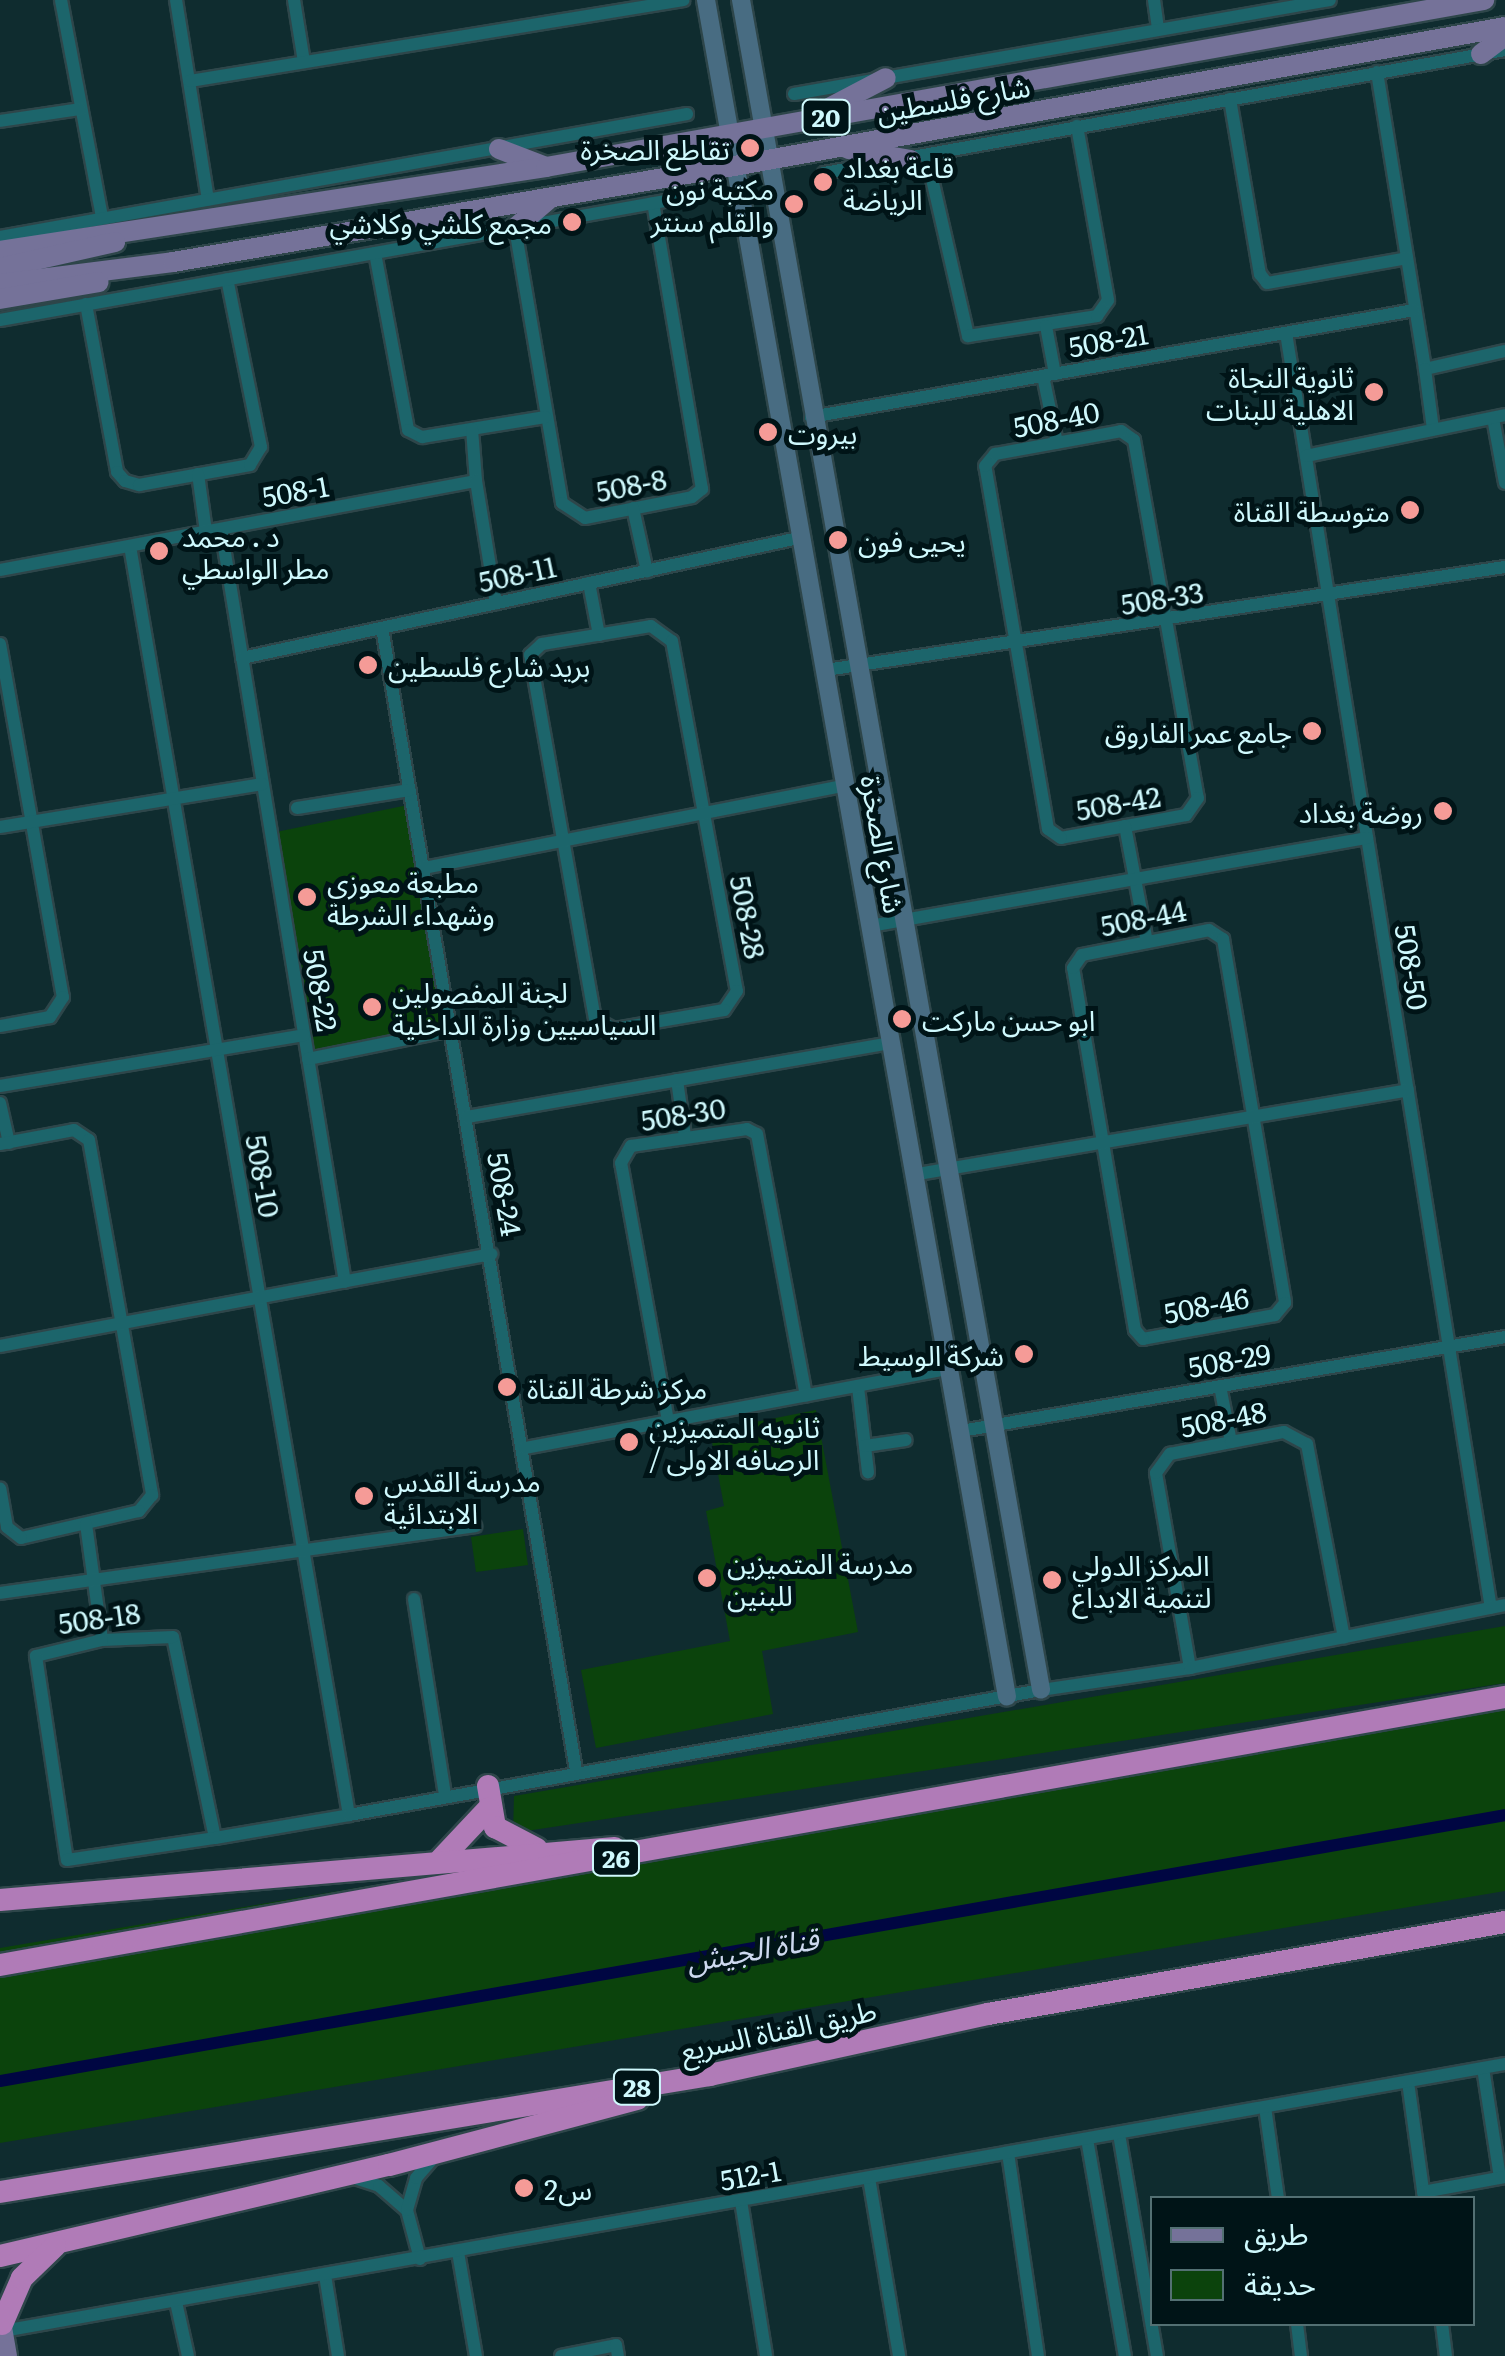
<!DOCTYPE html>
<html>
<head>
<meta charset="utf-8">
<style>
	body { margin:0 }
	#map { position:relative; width:1505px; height:2356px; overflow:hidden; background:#0f2c2f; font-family:Literata,"Noto Sans Arabic",serif }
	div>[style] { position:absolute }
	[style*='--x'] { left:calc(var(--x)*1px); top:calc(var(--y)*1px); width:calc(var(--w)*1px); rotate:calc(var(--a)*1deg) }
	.green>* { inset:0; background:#0b430c }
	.canal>* { height:12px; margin:-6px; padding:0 6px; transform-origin:6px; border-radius:6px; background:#000642 }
	.roads { filter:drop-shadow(2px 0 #2e464a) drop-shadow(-2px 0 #2e464a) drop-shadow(0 2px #2e464a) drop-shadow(0 -2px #2e464a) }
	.street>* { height:12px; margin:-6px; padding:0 6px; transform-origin:6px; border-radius:6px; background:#1c656b }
	.secondary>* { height:18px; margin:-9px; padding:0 9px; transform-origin:9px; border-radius:9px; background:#486c82 }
	.primary>* { height:20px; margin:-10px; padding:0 10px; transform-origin:10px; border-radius:10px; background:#757299 }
	.highway>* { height:22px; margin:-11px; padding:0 11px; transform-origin:11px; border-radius:11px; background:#b07bb7 }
	.dots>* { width:28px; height:28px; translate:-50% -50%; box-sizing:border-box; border:5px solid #001417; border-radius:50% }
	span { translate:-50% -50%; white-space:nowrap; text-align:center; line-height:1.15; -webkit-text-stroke:10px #001417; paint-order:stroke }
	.shield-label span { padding:2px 8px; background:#001417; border:2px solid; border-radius:8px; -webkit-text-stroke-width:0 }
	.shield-label { font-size:25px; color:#cff9fd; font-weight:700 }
	.street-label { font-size:28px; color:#cff9fd }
	.poi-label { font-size:28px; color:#cff9fd }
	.right { translate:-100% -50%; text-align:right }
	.left { translate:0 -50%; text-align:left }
	.water-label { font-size:30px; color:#cdd9ef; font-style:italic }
	.legend { position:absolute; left:1150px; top:2196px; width:325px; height:130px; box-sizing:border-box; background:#001417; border:2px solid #537073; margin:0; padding:12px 18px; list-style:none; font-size:30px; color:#cff9fd }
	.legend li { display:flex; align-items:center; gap:20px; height:50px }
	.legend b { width:50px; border:2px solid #537073 }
</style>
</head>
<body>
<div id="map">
	<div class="green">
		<div style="clip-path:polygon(408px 805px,452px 1030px,308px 1059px,271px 833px)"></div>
		<div style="clip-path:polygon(816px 1410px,858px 1632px,762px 1651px,773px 1714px,596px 1748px,581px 1670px,730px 1641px,706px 1511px,724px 1506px,710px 1431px)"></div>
		<div style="clip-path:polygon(523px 1529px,528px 1565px,476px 1572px,471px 1537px)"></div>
		<div style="clip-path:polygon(1505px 1626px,1505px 1683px,513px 1833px,514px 1796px)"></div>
		<div style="clip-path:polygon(1505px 1695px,1505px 1891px,0 2143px,0 1948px)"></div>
	</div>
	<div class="canal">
		<div style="--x:0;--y:2081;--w:1528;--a:-10.02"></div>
	</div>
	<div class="roads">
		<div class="street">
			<div style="--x:61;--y:0;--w:222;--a:79.3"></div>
			<div style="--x:176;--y:0;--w:202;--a:80.9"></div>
			<div style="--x:294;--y:0;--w:63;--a:80.8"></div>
			<div style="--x:1154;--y:0;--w:30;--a:82"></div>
			<div style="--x:1377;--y:72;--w:301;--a:80.8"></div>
			<div style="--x:1425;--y:369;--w:82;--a:-12.7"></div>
			<div style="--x:190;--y:81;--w:500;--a:-9.3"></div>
			<div style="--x:794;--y:94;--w:544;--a:-9.95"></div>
			<div style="--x:1230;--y:99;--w:178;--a:80.3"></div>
			<div style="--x:1260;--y:274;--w:11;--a:52"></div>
			<div style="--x:1267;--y:283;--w:142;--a:-10.1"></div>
			<div style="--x:0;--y:121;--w:81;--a:-8.5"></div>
			<div style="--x:927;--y:157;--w:184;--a:77.1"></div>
			<div style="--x:968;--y:336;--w:131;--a:-8.8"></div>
			<div style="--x:1097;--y:316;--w:19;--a:-55"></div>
			<div style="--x:1108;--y:300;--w:177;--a:-100.1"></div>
			<div style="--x:824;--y:173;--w:692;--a:-10.24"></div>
			<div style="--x:515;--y:228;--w:279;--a:80.3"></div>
			<div style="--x:562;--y:503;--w:27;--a:33"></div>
			<div style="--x:585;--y:518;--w:109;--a:-11.1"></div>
			<div style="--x:692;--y:497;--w:13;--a:-39"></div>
			<div style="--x:702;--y:489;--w:290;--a:-99.7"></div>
			<div style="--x:0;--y:237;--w:698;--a:-10.15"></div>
			<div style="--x:375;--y:253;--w:180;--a:79.4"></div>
			<div style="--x:408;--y:430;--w:16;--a:27"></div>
			<div style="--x:422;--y:437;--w:125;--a:-9.2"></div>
			<div style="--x:86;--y:304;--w:171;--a:79.5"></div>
			<div style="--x:117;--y:472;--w:12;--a:48"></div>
			<div style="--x:125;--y:481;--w:15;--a:16"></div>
			<div style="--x:139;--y:485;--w:113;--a:-10.2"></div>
			<div style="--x:250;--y:465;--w:21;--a:-59"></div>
			<div style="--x:261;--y:447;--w:171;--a:-101.4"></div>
			<div style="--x:0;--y:320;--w:699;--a:-10.14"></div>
			<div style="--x:1046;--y:326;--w:49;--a:79.4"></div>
			<div style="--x:1286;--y:333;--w:1291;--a:80.87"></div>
			<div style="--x:1425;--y:369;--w:61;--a:82.4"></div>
			<div style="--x:1043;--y:376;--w:68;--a:78.2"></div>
			<div style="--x:811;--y:417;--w:612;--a:-10.06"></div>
			<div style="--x:1493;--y:418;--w:66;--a:79.5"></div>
			<div style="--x:472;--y:429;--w:52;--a:85.6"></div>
			<div style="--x:1121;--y:431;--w:16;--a:35"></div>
			<div style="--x:1134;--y:440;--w:364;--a:79.9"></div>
			<div style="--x:1198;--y:798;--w:21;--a:125"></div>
			<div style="--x:1186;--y:815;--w:127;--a:169.6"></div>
			<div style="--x:1061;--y:838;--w:16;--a:-145"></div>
			<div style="--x:1048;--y:829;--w:368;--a:-99.8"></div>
			<div style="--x:985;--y:466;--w:16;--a:-50"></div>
			<div style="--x:995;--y:454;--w:128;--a:-10.3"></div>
			<div style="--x:1306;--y:456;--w:203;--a:-11.6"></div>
			<div style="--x:198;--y:474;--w:59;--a:82.1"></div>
			<div style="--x:633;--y:508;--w:65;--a:77.5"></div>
			<div style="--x:221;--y:529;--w:763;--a:80.65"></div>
			<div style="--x:130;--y:546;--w:1288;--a:80.21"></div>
			<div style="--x:0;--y:570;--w:484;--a:-10.6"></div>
			<div style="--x:476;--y:481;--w:124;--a:80.7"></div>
			<div style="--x:589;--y:583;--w:53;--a:79.1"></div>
			<div style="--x:651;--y:626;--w:26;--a:36"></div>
			<div style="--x:672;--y:641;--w:356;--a:79.5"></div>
			<div style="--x:737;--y:991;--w:23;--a:124"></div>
			<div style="--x:724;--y:1010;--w:112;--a:170.2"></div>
			<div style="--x:614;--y:1029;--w:21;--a:-152"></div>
			<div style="--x:595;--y:1019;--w:370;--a:-100.1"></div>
			<div style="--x:530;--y:655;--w:16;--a:-43"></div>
			<div style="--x:542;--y:644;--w:110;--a:-9.4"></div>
			<div style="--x:382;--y:628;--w:1158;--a:80.36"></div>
			<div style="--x:0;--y:644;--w:359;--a:79.9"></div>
			<div style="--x:63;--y:997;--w:24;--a:123"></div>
			<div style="--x:50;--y:1017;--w:51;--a:169.8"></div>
			<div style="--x:242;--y:658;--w:574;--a:-12.17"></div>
			<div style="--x:826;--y:670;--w:687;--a:-8.63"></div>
			<div style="--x:297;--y:808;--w:114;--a:-9.1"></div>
			<div style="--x:1125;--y:826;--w:118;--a:79.3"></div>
			<div style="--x:0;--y:827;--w:266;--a:-9.3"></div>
			<div style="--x:424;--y:868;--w:430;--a:-11.1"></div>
			<div style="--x:870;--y:926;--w:505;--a:-10.04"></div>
			<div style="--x:1209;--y:930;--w:17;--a:33"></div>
			<div style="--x:1223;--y:939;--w:369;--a:80.3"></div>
			<div style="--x:1285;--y:1303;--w:16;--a:130"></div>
			<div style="--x:1275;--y:1315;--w:134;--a:169.7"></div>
			<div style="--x:1143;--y:1339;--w:12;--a:-132"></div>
			<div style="--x:1135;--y:1330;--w:367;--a:-99.7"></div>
			<div style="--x:1073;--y:968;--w:16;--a:-55"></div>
			<div style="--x:1082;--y:955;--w:129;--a:-11.1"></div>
			<div style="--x:308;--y:1059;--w:147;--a:-11.4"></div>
			<div style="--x:677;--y:1080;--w:57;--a:81.9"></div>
			<div style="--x:0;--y:1086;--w:308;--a:-9.5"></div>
			<div style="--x:0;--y:1103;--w:41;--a:77.3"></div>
			<div style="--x:467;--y:1117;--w:429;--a:-9.9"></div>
			<div style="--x:0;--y:1144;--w:75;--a:-10.7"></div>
			<div style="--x:74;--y:1130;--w:18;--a:34"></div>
			<div style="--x:89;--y:1140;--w:361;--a:79.9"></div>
			<div style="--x:152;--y:1495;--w:21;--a:129"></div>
			<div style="--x:139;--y:1511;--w:121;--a:167.1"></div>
			<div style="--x:21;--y:1538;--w:18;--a:-142"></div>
			<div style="--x:7;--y:1527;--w:39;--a:-100"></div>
			<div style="--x:918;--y:1174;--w:497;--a:-9.7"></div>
			<div style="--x:0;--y:1346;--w:500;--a:-10.6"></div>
			<div style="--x:1220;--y:1386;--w:57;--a:78.9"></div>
			<div style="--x:858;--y:1387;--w:86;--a:83.3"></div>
			<div style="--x:668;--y:1421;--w:262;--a:-100.3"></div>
			<div style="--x:621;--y:1163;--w:20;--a:-60"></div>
			<div style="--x:631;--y:1146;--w:117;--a:-8.3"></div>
			<div style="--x:747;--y:1129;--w:11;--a:27"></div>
			<div style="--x:757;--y:1134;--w:266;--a:79.4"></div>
			<div style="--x:961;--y:1431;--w:552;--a:-9.8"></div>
			<div style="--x:865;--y:1446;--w:41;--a:-8.3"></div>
			<div style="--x:525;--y:1448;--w:431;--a:-10.6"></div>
			<div style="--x:86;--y:1524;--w:117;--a:82.1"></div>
			<div style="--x:0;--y:1593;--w:480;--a:-8"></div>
			<div style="--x:414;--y:1599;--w:198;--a:81"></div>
			<div style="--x:1190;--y:1668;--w:198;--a:-99.9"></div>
			<div style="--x:1156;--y:1473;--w:24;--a:-54"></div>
			<div style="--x:1170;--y:1454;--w:62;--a:-11.1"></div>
			<div style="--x:1231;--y:1442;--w:54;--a:-10.7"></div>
			<div style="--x:1284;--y:1432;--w:26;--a:28"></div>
			<div style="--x:1307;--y:1444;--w:197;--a:79.2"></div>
			<div style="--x:215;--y:1838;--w:205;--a:-101.8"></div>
			<div style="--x:173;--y:1637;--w:71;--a:177.6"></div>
			<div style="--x:102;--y:1640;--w:68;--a:166.4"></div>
			<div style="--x:36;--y:1656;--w:206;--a:81.4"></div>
			<div style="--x:67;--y:1860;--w:150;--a:-8.5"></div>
			<div style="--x:215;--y:1838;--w:136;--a:-9.7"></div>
			<div style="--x:349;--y:1815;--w:703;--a:-10.24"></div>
			<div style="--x:1041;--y:1690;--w:151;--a:-8.4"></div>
			<div style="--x:1190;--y:1668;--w:321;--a:-11.3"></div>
			<div style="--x:1483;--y:2068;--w:111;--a:81.2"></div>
			<div style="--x:1408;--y:2082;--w:117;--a:82.1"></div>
			<div style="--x:1265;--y:2107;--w:92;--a:81.9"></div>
			<div style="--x:1119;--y:2134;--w:225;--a:80.3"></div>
			<div style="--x:1087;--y:2139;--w:220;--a:80.1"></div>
			<div style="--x:1008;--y:2153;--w:205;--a:81.6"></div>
			<div style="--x:355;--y:2178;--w:25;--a:18"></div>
			<div style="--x:379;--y:2186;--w:37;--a:41"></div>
			<div style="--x:869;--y:2178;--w:181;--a:80.4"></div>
			<div style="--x:1423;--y:2192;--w:83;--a:-10.4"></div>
			<div style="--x:741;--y:2201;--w:157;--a:80.8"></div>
			<div style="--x:458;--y:2252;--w:106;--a:80.2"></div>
			<div style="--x:420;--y:2259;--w:51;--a:-104.9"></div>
			<div style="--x:407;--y:2210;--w:33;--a:-74"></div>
			<div style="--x:416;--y:2178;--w:28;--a:-49"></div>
			<div style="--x:325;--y:2275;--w:82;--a:80.9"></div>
			<div style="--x:176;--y:2302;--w:55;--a:77.5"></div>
			<div style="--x:1297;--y:2324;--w:32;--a:83"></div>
			<div style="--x:1442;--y:2324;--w:32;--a:83"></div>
			<div style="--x:3;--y:2331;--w:1526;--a:-10.08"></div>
			<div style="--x:561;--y:2356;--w:56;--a:-11.3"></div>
			<div style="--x:616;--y:2345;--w:11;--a:80"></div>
		</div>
		<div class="secondary">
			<div style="--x:706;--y:0;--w:1723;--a:79.94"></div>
			<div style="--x:741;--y:0;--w:1716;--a:79.93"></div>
		</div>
		<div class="primary">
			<div style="--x:1481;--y:54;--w:30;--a:-37"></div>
			<div style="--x:821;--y:112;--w:73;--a:-27.6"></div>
			<div style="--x:499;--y:149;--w:50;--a:21"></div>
			<div style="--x:848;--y:149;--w:64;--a:9.9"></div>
			<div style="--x:515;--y:228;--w:43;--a:-40.3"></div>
			<div style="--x:0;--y:251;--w:552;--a:-8.75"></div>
			<div style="--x:546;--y:167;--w:953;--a:-10.1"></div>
			<div style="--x:0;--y:268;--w:118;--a:-12.7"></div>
			<div style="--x:0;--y:284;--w:174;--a:-7.2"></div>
			<div style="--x:173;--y:262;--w:569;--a:-9.71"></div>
			<div style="--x:734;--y:166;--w:783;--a:-10.22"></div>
			<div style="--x:0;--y:299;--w:100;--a:-9.7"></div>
			<div style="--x:0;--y:2316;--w:41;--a:80.1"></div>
		</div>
		<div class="highway">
			<div style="--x:488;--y:1786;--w:42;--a:80.3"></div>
			<div style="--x:495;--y:1827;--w:47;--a:27.6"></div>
			<div style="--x:441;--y:1859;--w:69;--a:-46.8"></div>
			<div style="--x:0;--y:1900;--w:617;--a:-4.83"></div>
			<div style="--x:0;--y:1965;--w:1529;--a:-10.1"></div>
			<div style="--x:0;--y:2192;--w:720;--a:-9.36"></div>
			<div style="--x:710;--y:2075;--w:285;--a:-12.4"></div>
			<div style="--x:988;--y:2014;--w:525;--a:-10.09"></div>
			<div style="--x:0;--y:2256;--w:400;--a:-13.2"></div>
			<div style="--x:389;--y:2165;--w:257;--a:-14.9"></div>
			<div style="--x:2;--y:2324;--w:50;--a:-66.5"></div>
			<div style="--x:22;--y:2278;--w:46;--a:-44.1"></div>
		</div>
	</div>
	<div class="dots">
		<div style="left:750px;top:148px;background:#f59b97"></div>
		<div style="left:823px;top:182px;background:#f59b97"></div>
		<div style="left:794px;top:204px;background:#f59b97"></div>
		<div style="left:572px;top:222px;background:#f59b97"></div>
		<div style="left:1374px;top:392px;background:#f59b97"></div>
		<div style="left:768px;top:432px;background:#f59b97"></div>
		<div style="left:1410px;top:510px;background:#f59b97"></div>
		<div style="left:838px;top:540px;background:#f59b97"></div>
		<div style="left:159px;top:551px;background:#f59b97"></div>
		<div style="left:368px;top:665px;background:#f59b97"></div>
		<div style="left:1312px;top:731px;background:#f59b97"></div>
		<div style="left:1443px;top:811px;background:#f59b97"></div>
		<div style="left:307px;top:897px;background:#f59b97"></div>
		<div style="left:372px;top:1007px;background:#f59b97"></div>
		<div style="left:902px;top:1019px;background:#f59b97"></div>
		<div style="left:1024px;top:1354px;background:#f59b97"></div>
		<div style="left:507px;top:1387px;background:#f59b97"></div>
		<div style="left:629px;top:1442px;background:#f59b97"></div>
		<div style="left:364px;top:1496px;background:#f59b97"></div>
		<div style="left:707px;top:1578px;background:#f59b97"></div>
		<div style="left:1052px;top:1580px;background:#f59b97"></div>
		<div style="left:524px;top:2188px;background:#f59b97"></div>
	</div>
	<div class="shield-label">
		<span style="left:826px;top:117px">20</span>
		<span style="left:616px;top:1858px">26</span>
		<span style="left:637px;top:2087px">28</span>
	</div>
	<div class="street-label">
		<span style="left:953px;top:98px;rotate:-10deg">شارع فلسطين</span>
		<span style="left:1108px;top:339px;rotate:-10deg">508-21</span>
		<span style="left:1056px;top:418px;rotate:-11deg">508-40</span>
		<span style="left:631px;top:484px;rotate:-11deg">508-8</span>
		<span style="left:295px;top:490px;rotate:-10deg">508-1</span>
		<span style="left:517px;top:573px;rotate:-12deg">508-11</span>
		<span style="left:1162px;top:597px;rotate:-9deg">508-33</span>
		<span style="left:1118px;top:802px;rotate:-10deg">508-42</span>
		<span style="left:884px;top:844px;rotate:80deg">شارع الصخرة</span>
		<span style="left:749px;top:917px;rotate:79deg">508-28</span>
		<span style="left:1143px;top:917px;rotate:-11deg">508-44</span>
		<span style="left:1413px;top:967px;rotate:81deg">508-50</span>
		<span style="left:322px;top:990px;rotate:80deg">508-22</span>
		<span style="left:683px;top:1113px;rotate:-9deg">508-30</span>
		<span style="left:264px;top:1176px;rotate:80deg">508-10</span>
		<span style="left:506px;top:1194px;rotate:80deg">508-24</span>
		<span style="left:1206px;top:1304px;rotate:-11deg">508-46</span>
		<span style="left:1229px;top:1359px;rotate:-10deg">508-29</span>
		<span style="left:1223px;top:1418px;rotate:-11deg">508-48</span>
		<span style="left:99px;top:1617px;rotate:-8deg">508-18</span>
		<span style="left:778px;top:2029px;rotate:-12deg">طريق القناة السريع</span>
		<span style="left:750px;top:2174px;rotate:-10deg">512-1</span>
	</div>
	<div class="poi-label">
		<span class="right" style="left:730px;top:148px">تقاطع الصخرة</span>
		<span class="left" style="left:843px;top:182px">قاعة بغداد<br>الرياضة</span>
		<span class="right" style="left:774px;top:204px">مكتبة نون<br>والقلم سنتر</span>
		<span class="right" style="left:552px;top:222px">مجمع كلشي وكلاشي</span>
		<span class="right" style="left:1354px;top:392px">ثانوية النجاة<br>الاهلية للبنات</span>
		<span class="left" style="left:788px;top:432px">بيروت</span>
		<span class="right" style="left:1390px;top:510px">متوسطة القناة</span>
		<span class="left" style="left:182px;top:551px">د . محمد<br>مطر الواسطي</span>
		<span class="left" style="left:858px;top:540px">يحيى فون</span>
		<span class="left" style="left:388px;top:665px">بريد شارع فلسطين</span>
		<span class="right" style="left:1292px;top:731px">جامع عمر الفاروق</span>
		<span class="right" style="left:1423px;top:811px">روضة بغداد</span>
		<span class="left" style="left:327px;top:897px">مطبعة معوزي<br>وشهداء الشرطة</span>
		<span class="left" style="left:392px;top:1007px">لجنة المفصولين<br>السياسيين وزارة الداخلية</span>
		<span class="left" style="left:922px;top:1019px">ابو حسن ماركت</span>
		<span class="right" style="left:1004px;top:1354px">شركة الوسيط</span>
		<span class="left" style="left:527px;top:1387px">مركز شرطة القناة</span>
		<span class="left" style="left:649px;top:1442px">ثانويه المتميزين<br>/ الرصافه الاولى</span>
		<span class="left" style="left:384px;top:1496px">مدرسة القدس<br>الابتدائية</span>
		<span class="left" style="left:727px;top:1578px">مدرسة المتميزين<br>للبنين</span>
		<span class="left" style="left:1072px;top:1580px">المركز الدولي<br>لتنمية الابداع</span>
		<span class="left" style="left:544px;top:2188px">س2</span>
	</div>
	<div class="water-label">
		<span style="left:752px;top:1948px;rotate:-10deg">قناة الجيش</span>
	</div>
	<ul class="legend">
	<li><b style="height:12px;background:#757299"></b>طريق</li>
	<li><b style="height:28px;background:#0b430c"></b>حديقة</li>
	</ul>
</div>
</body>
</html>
